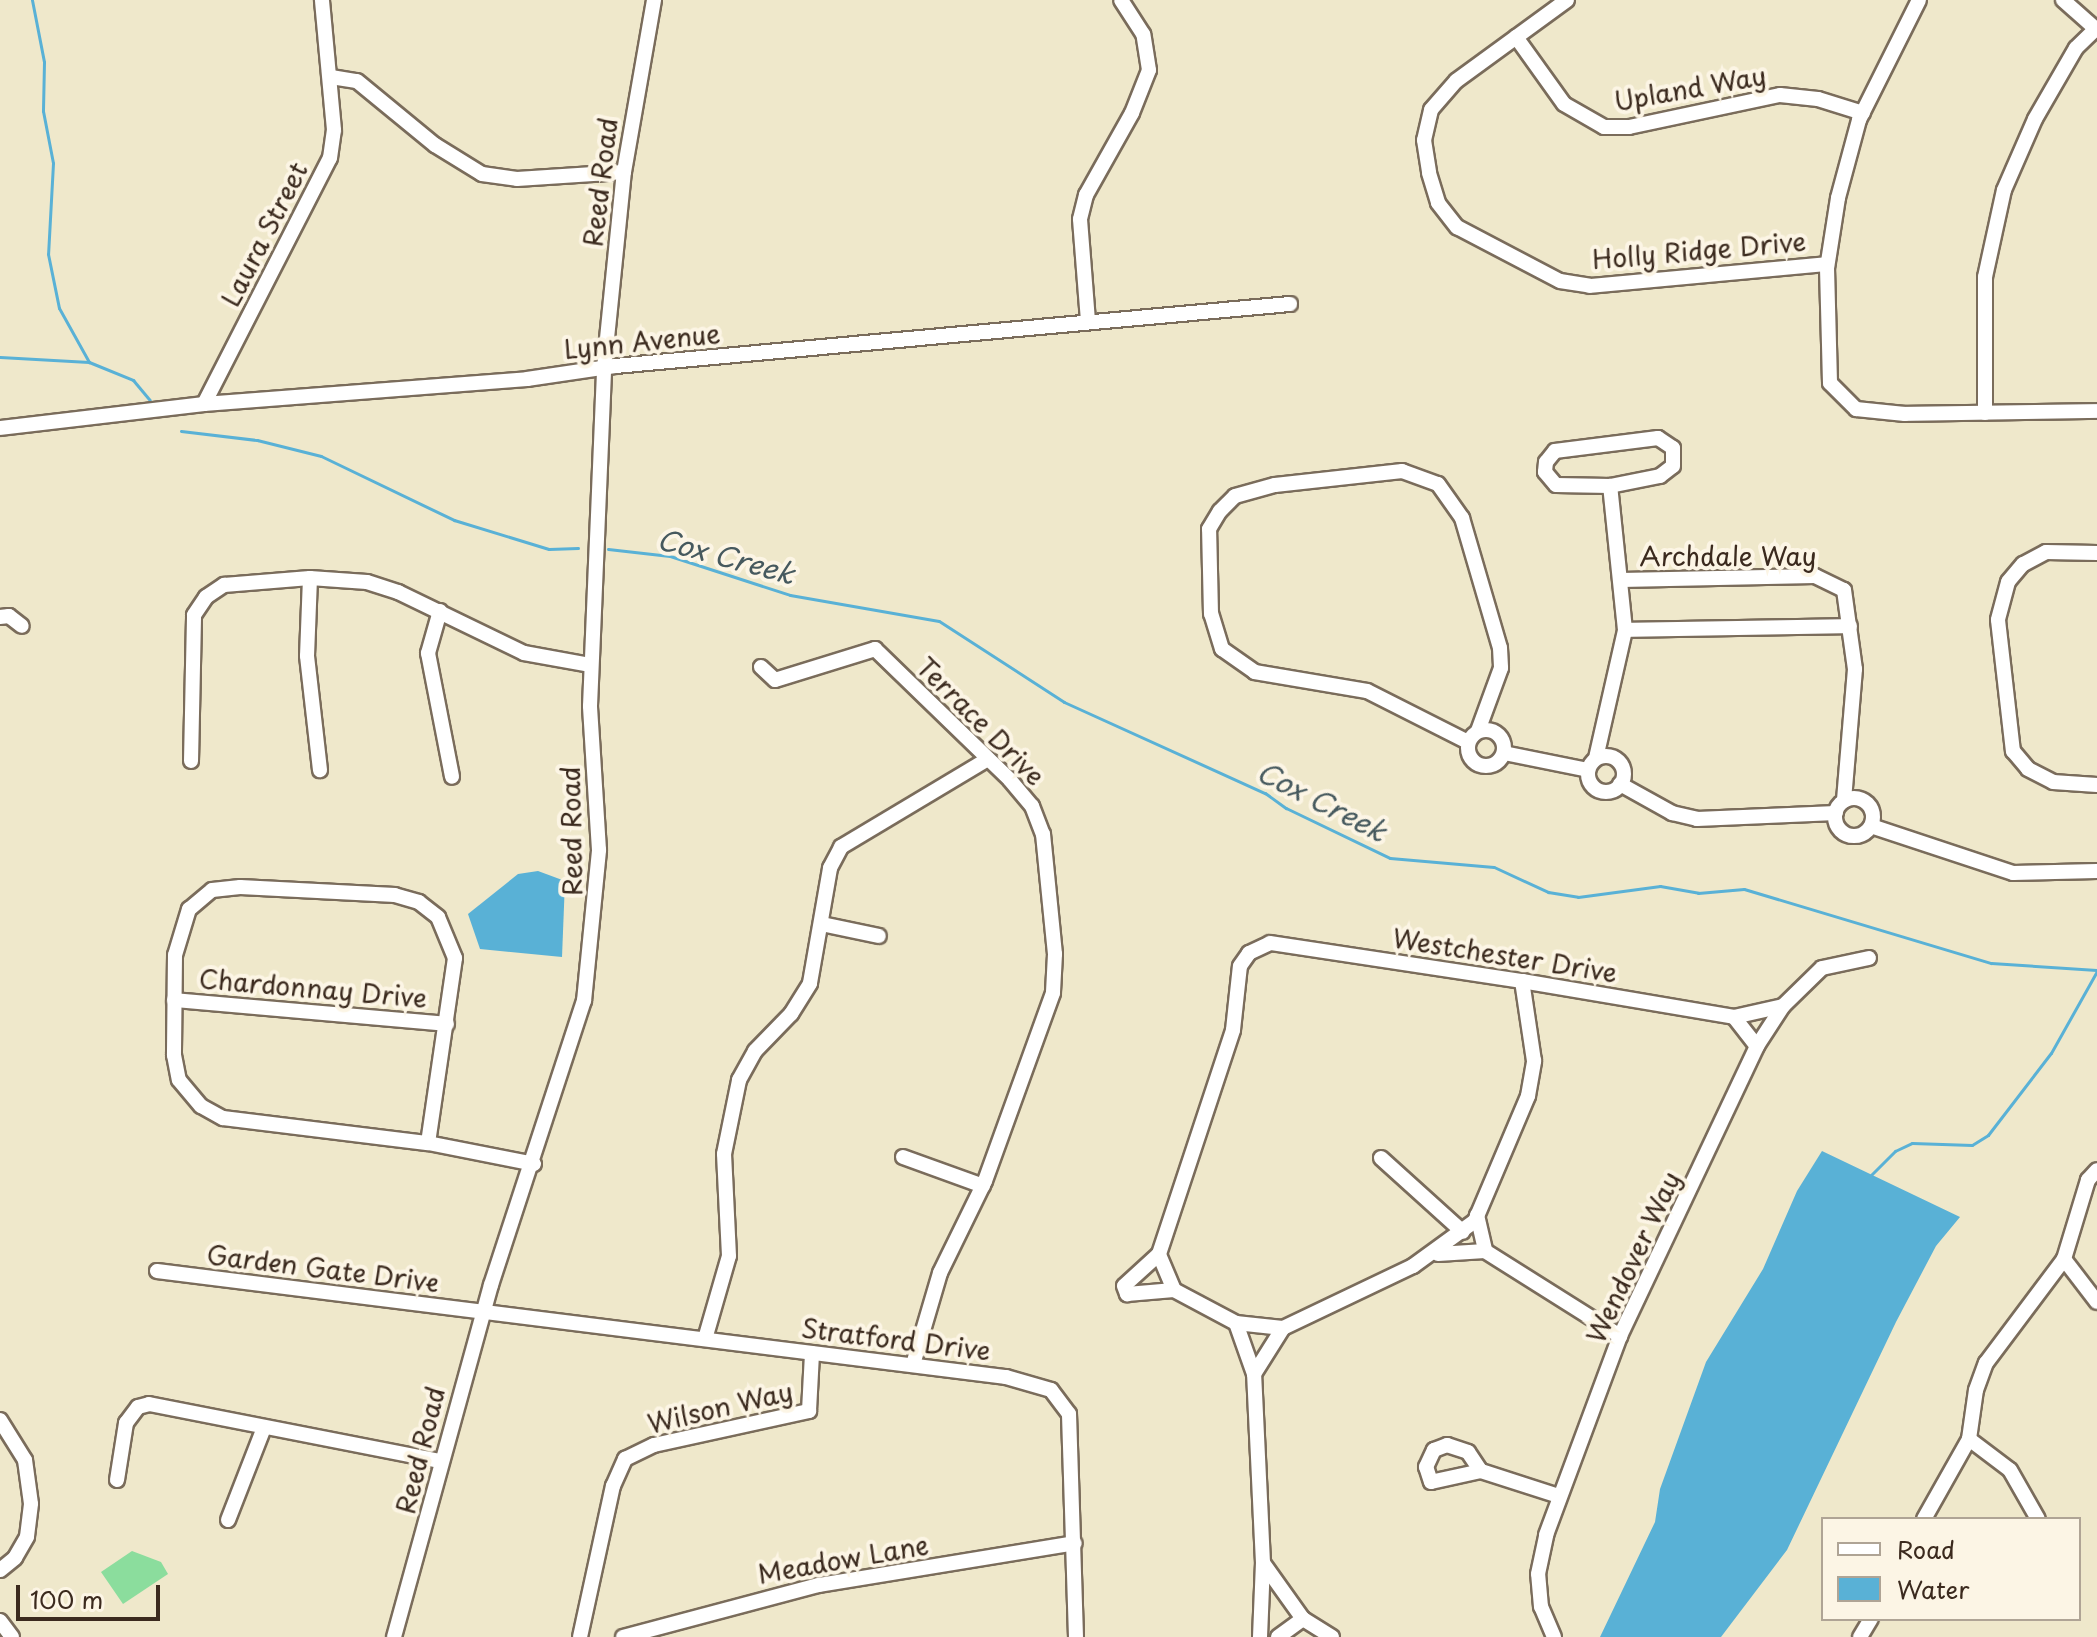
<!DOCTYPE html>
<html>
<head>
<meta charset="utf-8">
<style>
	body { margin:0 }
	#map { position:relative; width:2097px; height:1637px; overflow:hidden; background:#efe8cb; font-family:"Playpen Sans",sans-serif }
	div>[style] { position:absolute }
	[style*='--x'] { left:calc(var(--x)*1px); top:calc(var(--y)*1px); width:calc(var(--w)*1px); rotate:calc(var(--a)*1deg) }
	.green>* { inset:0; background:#8bdd9d }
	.water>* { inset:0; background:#59b1d6 }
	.stream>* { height:3px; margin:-1.5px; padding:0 1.5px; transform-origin:1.5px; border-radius:1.5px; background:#59b1d6 }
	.roads { filter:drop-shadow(2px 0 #7a6c5b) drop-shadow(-2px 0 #7a6c5b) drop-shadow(0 2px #7a6c5b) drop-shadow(0 -2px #7a6c5b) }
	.minor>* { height:14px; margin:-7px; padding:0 7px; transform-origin:7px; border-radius:7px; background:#fff }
	.minor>.ring { margin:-7px; padding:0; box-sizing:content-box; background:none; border:14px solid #fff; border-radius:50% }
	span { translate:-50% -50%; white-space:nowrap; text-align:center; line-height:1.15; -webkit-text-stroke:8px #fcf5e5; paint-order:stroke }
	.street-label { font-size:26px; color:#3b2a1e }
	.water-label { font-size:28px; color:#46595e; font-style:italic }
	.legend { position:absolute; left:1821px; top:1517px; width:260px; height:104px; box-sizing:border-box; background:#fcf5e5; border:2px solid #afa495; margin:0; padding:10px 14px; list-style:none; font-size:24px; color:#3b2a1e }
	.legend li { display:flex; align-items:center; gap:16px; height:40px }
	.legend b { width:40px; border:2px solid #afa495 }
	.scale { position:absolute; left:16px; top:1585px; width:144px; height:36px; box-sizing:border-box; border:4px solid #3b2a1e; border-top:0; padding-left:10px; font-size:24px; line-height:28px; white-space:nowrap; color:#3b2a1e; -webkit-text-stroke:6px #fcf5e5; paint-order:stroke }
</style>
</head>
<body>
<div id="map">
	<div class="green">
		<div style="clip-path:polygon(132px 1551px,161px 1562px,168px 1574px,123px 1604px,101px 1572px)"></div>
	</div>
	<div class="water">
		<div style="clip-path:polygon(538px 871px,565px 881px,562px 957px,480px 949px,468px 914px,518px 874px)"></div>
		<div style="clip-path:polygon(1822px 1151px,1960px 1217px,1936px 1246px,1896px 1322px,1787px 1550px,1721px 1637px,1600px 1637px,1655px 1522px,1660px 1489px,1706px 1362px,1763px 1269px,1797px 1191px)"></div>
	</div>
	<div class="stream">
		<div style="--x:32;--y:0;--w:63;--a:79"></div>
		<div style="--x:44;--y:62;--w:49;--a:91.2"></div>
		<div style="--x:43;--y:111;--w:53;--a:79.1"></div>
		<div style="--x:53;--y:163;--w:91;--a:93.1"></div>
		<div style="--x:48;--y:254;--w:55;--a:78.5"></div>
		<div style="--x:59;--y:308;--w:62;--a:60.9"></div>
		<div style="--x:0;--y:357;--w:89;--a:3.2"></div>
		<div style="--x:89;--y:362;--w:48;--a:22.2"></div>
		<div style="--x:133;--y:380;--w:26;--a:50"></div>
		<div style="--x:181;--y:431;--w:77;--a:6.8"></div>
		<div style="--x:257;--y:440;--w:66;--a:14"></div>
		<div style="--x:321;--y:456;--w:148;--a:25.7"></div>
		<div style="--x:454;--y:520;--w:99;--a:17"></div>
		<div style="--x:549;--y:549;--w:29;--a:-2"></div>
		<div style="--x:608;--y:549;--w:62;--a:6.4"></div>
		<div style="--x:670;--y:556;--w:126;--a:18"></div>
		<div style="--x:790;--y:595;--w:151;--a:9.9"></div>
		<div style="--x:939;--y:621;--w:149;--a:32.9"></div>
		<div style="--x:1064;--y:702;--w:221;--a:24.4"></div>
		<div style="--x:1265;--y:793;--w:26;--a:36"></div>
		<div style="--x:1286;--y:808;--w:115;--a:25.7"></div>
		<div style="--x:1390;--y:858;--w:104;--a:4.9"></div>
		<div style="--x:1494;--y:867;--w:60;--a:24.8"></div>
		<div style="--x:1548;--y:892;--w:30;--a:9"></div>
		<div style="--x:1578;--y:897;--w:83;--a:-7.6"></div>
		<div style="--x:1660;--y:886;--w:39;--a:10"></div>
		<div style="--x:1698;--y:893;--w:46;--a:-5"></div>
		<div style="--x:1744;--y:889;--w:258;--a:16.7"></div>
		<div style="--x:1991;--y:963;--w:106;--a:3.8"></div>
		<div style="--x:1871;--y:1175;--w:34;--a:-45"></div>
		<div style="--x:1895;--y:1151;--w:19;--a:-25"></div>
		<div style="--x:1912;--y:1143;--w:60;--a:1.9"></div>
		<div style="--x:1972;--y:1145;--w:19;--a:-32"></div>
		<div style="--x:1988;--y:1135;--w:103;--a:-52.5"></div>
		<div style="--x:2051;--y:1053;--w:94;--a:-60.7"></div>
	</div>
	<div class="roads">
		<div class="minor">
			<div style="--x:1567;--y:0;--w:137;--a:143.9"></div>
			<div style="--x:1456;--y:81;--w:38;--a:131"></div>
			<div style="--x:1431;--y:110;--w:31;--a:103"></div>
			<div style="--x:1424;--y:140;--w:33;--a:81"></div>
			<div style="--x:1429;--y:173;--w:31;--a:73"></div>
			<div style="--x:1438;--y:203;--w:31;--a:52"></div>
			<div style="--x:1457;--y:227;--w:116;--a:27.7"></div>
			<div style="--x:1560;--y:281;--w:30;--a:9"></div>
			<div style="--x:1590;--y:286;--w:238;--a:-5.3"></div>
			<div style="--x:1919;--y:0;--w:134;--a:116.6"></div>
			<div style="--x:1859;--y:120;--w:81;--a:105.1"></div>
			<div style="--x:1838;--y:198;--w:71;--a:98.9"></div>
			<div style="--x:1827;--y:268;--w:115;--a:88.5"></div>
			<div style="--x:1830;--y:383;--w:37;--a:45"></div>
			<div style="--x:1856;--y:409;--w:49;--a:5.8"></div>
			<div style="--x:1905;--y:414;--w:192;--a:-0.9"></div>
			<div style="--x:2063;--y:0;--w:45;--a:41.4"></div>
			<div style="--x:1516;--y:37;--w:82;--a:54.4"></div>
			<div style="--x:1564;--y:104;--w:46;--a:29.9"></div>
			<div style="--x:1604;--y:127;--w:25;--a:0"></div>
			<div style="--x:1629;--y:127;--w:154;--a:-12"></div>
			<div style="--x:1780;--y:95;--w:38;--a:6"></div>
			<div style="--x:1818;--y:99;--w:47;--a:17.3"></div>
			<div style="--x:331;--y:77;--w:26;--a:9"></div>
			<div style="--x:357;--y:81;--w:101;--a:39.4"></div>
			<div style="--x:435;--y:145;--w:55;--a:31.7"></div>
			<div style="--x:482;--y:174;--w:35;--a:8"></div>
			<div style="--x:517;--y:179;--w:107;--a:-3.7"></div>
			<div style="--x:1088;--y:321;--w:102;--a:-94.5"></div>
			<div style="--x:1080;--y:219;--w:25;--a:-76"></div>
			<div style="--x:1086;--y:195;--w:94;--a:-60.7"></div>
			<div style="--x:1132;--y:113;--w:46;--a:-68.4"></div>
			<div style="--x:1149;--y:70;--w:36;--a:-99"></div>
			<div style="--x:1143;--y:34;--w:40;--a:-122.9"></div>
			<div style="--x:204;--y:404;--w:276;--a:-62.9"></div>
			<div style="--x:330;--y:158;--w:28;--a:-82"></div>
			<div style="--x:334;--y:130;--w:131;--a:-95.3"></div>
			<div style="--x:1985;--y:413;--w:136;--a:-90"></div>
			<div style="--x:1985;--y:277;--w:89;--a:-77.7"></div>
			<div style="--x:2004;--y:190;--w:77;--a:-66.4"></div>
			<div style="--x:2035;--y:119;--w:82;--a:-60"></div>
			<div style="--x:2076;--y:48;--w:28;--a:-44"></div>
			<div style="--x:0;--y:428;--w:205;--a:-6.7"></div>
			<div style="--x:204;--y:404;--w:324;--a:-4.4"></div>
			<div style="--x:527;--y:379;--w:89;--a:-8.4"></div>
			<div style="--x:615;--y:366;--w:678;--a:-5.25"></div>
			<div style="--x:2097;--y:553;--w:51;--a:-178.9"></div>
			<div style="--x:2046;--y:552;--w:26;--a:152"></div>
			<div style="--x:2023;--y:564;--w:23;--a:130"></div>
			<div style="--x:2008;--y:582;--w:39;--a:105"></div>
			<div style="--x:1998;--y:620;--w:132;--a:83.5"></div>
			<div style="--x:2013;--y:751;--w:23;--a:50"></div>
			<div style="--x:2028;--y:769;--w:28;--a:27"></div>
			<div style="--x:2053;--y:782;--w:44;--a:3.9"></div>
			<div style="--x:310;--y:578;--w:78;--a:92.2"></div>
			<div style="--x:307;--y:656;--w:115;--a:83.5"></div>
			<div style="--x:1621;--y:580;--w:194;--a:-1.2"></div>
			<div style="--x:1815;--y:576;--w:32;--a:26"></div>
			<div style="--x:1844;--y:590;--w:80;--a:82.1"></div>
			<div style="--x:1855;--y:669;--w:132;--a:94.8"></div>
			<div style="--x:440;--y:611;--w:44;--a:105.9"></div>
			<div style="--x:428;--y:653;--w:126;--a:79"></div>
			<div style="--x:0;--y:617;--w:9;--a:-6"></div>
			<div style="--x:9;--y:616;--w:16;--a:38"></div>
			<div style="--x:1625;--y:630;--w:225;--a:-1"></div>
			<div style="--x:761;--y:667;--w:19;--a:43"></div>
			<div style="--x:775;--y:680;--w:105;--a:-17.2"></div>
			<div style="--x:875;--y:649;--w:188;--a:44.1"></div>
			<div style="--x:1010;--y:780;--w:34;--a:50"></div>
			<div style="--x:1032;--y:806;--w:30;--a:69"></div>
			<div style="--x:1043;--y:834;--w:121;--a:84.3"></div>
			<div style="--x:1055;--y:954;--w:39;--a:93"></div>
			<div style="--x:1053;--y:993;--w:200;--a:109.9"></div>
			<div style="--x:985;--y:1181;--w:102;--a:116.1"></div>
			<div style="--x:940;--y:1273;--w:96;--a:106.4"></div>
			<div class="ring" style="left:1468px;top:730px;width:22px;height:22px"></div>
			<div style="--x:1468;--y:742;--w:113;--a:-153.2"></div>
			<div style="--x:1367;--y:691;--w:114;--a:-170.4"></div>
			<div style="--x:1255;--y:672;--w:40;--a:-145.1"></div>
			<div style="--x:1222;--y:649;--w:37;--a:-107"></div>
			<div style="--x:1211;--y:614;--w:85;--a:-91.3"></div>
			<div style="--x:1209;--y:529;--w:21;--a:-59"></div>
			<div style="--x:1220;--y:511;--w:21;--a:-45"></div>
			<div style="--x:1235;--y:496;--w:41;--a:-15.4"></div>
			<div style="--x:1275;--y:485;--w:128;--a:-6.3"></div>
			<div style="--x:1402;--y:471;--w:38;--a:20"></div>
			<div style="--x:1438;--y:484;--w:42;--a:54.8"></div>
			<div style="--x:1462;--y:518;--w:135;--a:73.7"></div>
			<div style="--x:1500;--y:648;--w:20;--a:87"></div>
			<div style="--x:1501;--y:668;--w:67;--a:110.1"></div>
			<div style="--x:1504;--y:753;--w:86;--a:11.4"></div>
			<div class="ring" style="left:1588px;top:756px;width:22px;height:22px"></div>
			<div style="--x:1596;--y:758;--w:131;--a:-77.2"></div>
			<div style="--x:1625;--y:630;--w:145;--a:-95.9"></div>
			<div style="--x:1610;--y:486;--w:51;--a:-11.3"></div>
			<div style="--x:1660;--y:476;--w:16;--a:-38"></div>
			<div style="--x:1673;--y:466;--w:18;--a:-90"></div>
			<div style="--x:1673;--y:448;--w:18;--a:-146"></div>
			<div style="--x:1658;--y:438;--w:104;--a:172.8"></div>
			<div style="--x:1555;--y:451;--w:14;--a:129"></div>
			<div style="--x:1546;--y:462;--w:10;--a:96"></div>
			<div style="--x:1545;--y:472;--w:17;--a:50"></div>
			<div style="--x:1556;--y:485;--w:54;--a:1.1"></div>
			<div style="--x:191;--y:761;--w:146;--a:-88.8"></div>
			<div style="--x:194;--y:615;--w:22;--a:-56"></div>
			<div style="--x:206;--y:597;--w:22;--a:-34"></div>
			<div style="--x:224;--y:585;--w:86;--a:-4.7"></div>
			<div style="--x:310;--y:578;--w:57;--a:4"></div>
			<div style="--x:367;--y:582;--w:33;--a:18"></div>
			<div style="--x:398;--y:592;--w:140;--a:25.8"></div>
			<div style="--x:524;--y:653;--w:68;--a:10.2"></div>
			<div style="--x:1620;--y:784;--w:60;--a:29.1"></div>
			<div style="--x:1672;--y:813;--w:26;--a:13"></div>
			<div style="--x:1697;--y:819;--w:139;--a:-2.5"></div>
			<div class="ring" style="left:1835px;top:798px;width:24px;height:24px"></div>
			<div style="--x:1871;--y:826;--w:150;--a:18.3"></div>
			<div style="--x:2013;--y:873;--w:84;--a:-1.4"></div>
			<div style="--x:822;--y:924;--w:58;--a:11.9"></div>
			<div style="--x:174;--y:1000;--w:274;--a:5"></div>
			<div style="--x:1734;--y:1017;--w:50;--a:-12.7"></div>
			<div style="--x:428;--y:1143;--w:187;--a:-81.7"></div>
			<div style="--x:455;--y:958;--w:44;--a:-112.5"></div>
			<div style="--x:438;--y:917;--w:24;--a:-142"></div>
			<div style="--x:419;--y:902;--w:25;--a:-164"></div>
			<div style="--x:395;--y:895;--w:155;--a:-177"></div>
			<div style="--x:240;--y:887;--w:28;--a:174"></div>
			<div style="--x:212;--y:890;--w:30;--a:140"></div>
			<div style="--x:189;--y:909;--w:48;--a:106.9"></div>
			<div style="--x:175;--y:955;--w:100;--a:90.6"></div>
			<div style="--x:174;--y:1055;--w:25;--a:79"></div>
			<div style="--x:179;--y:1080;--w:34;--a:50"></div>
			<div style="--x:201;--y:1106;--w:25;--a:29"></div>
			<div style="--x:223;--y:1118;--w:207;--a:7"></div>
			<div style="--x:428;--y:1143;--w:108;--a:11.2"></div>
			<div style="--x:903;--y:1157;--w:85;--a:19.9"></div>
			<div style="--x:1381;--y:1158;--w:110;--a:42.1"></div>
			<div style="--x:1477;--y:1215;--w:37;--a:77"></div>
			<div style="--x:1485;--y:1251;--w:160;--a:32.2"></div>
			<div style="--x:1159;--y:1254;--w:47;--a:137.6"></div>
			<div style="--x:1124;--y:1286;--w:9;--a:69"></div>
			<div style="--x:1127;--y:1294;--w:47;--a:-4.9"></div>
			<div style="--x:1438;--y:1254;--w:47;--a:-3.7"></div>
			<div style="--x:2064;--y:1259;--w:54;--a:52.5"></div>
			<div style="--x:157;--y:1271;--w:856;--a:7.12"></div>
			<div style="--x:1006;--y:1377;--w:47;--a:16.1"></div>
			<div style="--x:1051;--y:1390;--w:30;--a:53"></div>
			<div style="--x:1069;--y:1414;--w:223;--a:88.2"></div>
			<div style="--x:1236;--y:1323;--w:47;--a:6.1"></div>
			<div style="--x:1283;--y:1328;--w:144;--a:-25.5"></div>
			<div style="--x:1413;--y:1266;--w:77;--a:-36"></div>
			<div style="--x:1475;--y:1221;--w:136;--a:-67"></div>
			<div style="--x:1528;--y:1096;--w:36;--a:-80"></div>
			<div style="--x:1534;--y:1061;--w:81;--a:-98.5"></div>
			<div style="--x:705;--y:1339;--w:86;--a:-73.9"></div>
			<div style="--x:729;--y:1256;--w:102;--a:-92.8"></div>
			<div style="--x:724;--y:1154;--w:76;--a:-78.5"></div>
			<div style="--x:739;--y:1080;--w:33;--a:-61"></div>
			<div style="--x:755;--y:1051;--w:52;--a:-45.8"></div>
			<div style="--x:791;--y:1014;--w:36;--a:-58"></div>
			<div style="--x:810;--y:983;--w:117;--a:-80.1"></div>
			<div style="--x:830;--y:868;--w:24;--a:-62"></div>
			<div style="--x:841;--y:847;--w:171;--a:-30.9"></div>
			<div style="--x:1254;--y:1374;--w:54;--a:-57.8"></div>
			<div style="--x:0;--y:1420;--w:47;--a:58"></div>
			<div style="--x:25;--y:1460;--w:44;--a:82.2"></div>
			<div style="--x:31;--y:1504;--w:33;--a:97"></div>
			<div style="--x:27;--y:1537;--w:24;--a:120"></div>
			<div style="--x:15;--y:1558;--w:19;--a:141"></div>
			<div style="--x:1969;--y:1439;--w:51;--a:37.1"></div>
			<div style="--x:2010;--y:1470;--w:56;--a:60.3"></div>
			<div style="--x:1447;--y:1445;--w:22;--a:18"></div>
			<div style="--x:1468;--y:1452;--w:23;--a:56"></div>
			<div style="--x:1481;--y:1471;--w:51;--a:167.6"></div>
			<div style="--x:1431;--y:1482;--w:16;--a:-108"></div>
			<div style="--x:1426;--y:1467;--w:19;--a:-65"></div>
			<div style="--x:1434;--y:1450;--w:14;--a:-21"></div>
			<div style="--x:1481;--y:1471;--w:82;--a:17.8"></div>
			<div style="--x:117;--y:1480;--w:58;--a:-81"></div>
			<div style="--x:126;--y:1423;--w:20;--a:-53"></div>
			<div style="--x:138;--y:1407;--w:11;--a:-15"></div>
			<div style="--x:149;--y:1404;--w:297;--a:11.1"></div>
			<div style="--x:1924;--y:1519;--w:92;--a:-60.6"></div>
			<div style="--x:1969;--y:1439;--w:49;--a:-81.9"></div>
			<div style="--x:1976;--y:1390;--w:29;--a:-70"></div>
			<div style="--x:1986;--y:1363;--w:130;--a:-53.1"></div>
			<div style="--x:2064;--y:1259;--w:83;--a:-73.1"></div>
			<div style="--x:2088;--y:1180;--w:13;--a:-48"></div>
			<div style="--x:228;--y:1520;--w:97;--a:-68.7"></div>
			<div style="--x:0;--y:1621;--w:20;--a:53"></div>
			<div style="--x:394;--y:1637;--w:365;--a:-74.6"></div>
			<div style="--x:491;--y:1285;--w:299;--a:-71.9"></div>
			<div style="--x:584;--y:1001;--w:152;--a:-84.3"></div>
			<div style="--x:599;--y:850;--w:144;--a:-93.6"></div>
			<div style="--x:590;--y:706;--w:338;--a:-87.6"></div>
			<div style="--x:604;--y:368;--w:197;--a:-84.2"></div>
			<div style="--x:624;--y:172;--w:175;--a:-80.1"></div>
			<div style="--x:580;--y:1637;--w:155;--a:-77.7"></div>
			<div style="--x:613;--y:1486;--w:30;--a:-66"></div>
			<div style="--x:625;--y:1459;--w:32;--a:-26"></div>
			<div style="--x:654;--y:1445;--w:159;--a:-12.4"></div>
			<div style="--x:809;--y:1411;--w:58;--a:-87"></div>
			<div style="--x:623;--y:1637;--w:203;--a:-14.9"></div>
			<div style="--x:819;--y:1585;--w:259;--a:-9.3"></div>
			<div style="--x:1260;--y:1637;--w:74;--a:-87.7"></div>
			<div style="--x:1278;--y:1637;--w:31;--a:-36"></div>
			<div style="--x:1332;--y:1637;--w:34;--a:-148"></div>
			<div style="--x:1303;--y:1619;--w:69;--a:-125.5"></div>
			<div style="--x:1263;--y:1563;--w:189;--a:-92.7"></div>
			<div style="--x:1254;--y:1374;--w:54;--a:-109.4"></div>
			<div style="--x:1236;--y:1323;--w:70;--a:-152"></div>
			<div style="--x:1174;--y:1290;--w:39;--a:-113"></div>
			<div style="--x:1159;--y:1254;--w:236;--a:-71.7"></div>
			<div style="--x:1233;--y:1030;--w:64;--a:-83.8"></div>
			<div style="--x:1240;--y:966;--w:16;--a:-55"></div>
			<div style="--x:1249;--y:953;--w:23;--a:-25"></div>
			<div style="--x:1270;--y:943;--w:255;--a:8.6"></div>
			<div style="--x:1522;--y:981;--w:215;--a:9.6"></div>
			<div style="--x:1734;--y:1017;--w:37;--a:52"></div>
			<div style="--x:1554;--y:1637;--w:33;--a:-113"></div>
			<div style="--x:1541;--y:1607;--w:33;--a:-95"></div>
			<div style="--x:1538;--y:1574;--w:40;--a:-78"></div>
			<div style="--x:1546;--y:1535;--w:212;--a:-69.6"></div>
			<div style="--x:1620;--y:1336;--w:321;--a:-64.7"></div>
			<div style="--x:1757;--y:1046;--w:48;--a:-57"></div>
			<div style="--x:1783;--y:1006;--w:54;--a:-44.3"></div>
			<div style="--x:1822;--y:968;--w:48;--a:-12"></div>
			<div style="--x:1860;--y:1637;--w:21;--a:-59"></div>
		</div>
	</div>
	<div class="street-label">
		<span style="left:1690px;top:88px;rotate:-10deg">Upland Way</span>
		<span style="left:600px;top:182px;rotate:-83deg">Reed Road</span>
		<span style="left:264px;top:234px;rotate:-63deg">Laura Street</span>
		<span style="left:1699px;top:250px;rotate:-5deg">Holly Ridge Drive</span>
		<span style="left:642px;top:341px;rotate:-6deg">Lynn Avenue</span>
		<span style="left:1728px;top:556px">Archdale Way</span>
		<span style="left:981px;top:721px;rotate:45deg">Terrace Drive</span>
		<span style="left:571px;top:831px;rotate:-91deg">Reed Road</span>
		<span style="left:1505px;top:955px;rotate:9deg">Westchester Drive</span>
		<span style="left:313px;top:988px;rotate:5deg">Chardonnay Drive</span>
		<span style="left:1633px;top:1257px;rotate:-65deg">Wendover Way</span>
		<span style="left:323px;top:1268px;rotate:7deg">Garden Gate Drive</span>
		<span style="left:896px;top:1339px;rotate:7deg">Stratford Drive</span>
		<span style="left:720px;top:1407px;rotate:-13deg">Wilson Way</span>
		<span style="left:420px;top:1450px;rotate:-76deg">Reed Road</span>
		<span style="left:843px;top:1559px;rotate:-10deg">Meadow Lane</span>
	</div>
	<div class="water-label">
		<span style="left:726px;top:556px;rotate:15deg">Cox Creek</span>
		<span style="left:1322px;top:801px;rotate:27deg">Cox Creek</span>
	</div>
	<ul class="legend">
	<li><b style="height:10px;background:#fff"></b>Road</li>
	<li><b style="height:22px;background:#59b1d6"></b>Water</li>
	</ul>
	<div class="scale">100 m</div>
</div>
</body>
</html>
